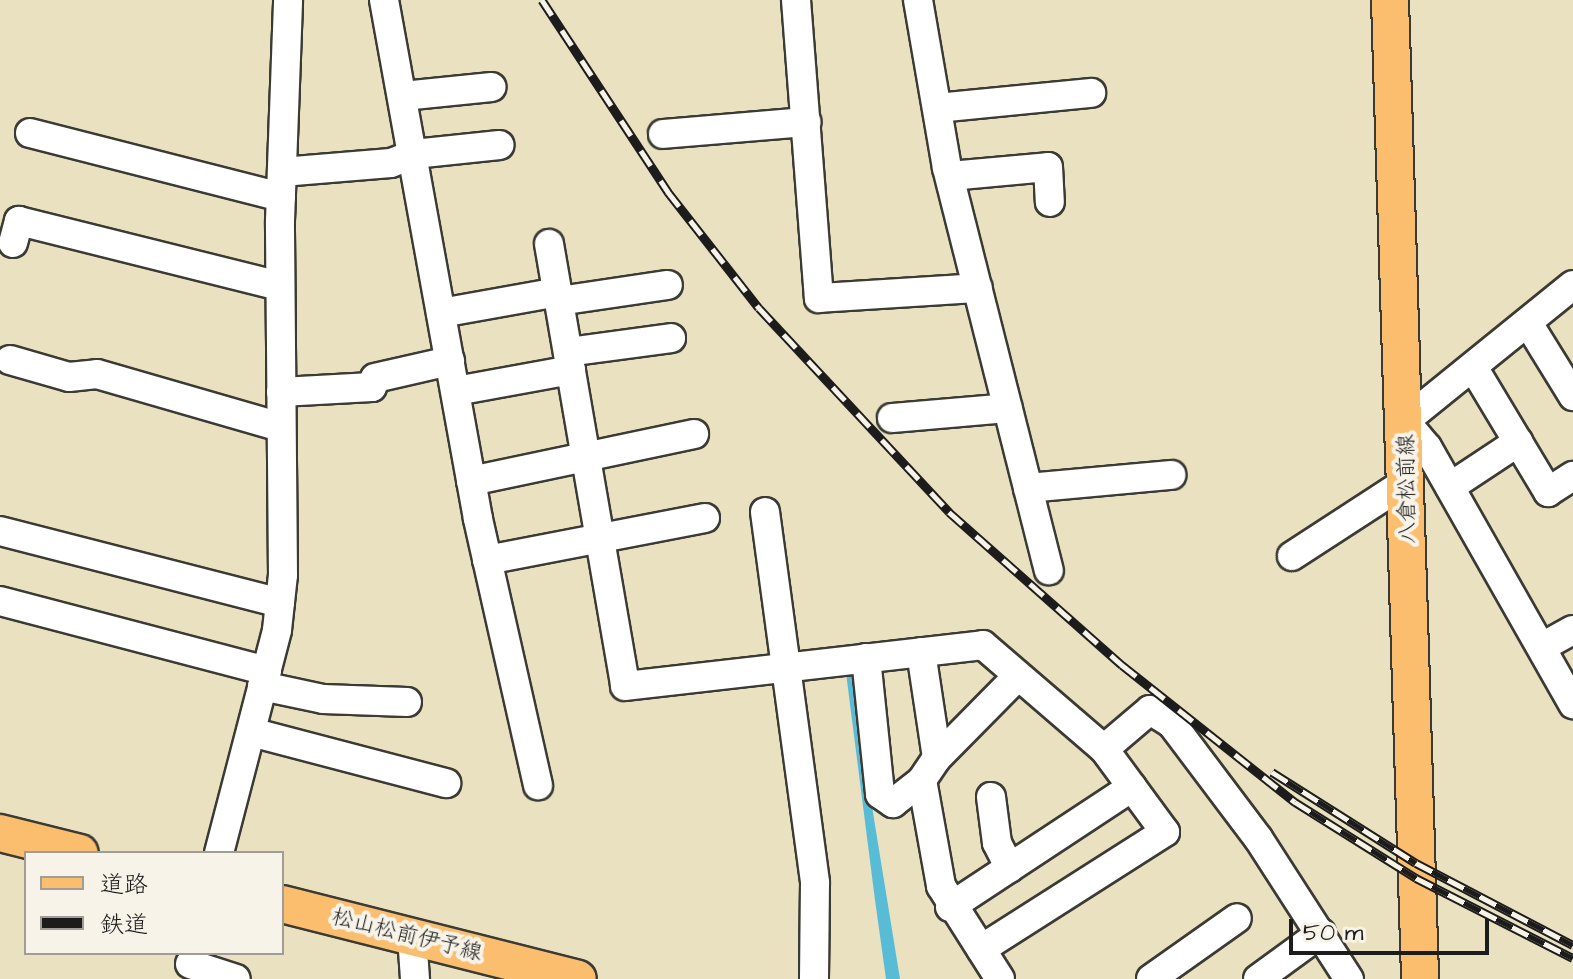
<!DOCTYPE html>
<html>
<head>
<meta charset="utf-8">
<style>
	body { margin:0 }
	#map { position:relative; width:1573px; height:979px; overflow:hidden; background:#e9e1bf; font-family:"Architects Daughter","Klee One",sans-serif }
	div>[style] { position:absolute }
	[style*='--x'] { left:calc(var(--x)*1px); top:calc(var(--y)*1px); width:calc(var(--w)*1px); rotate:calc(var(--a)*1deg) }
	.water>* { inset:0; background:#59bcd7 }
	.roads { filter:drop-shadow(2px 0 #3b3a34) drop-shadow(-2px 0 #3b3a34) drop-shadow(0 2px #3b3a34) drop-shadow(0 -2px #3b3a34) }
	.minor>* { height:28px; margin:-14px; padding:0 14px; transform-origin:14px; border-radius:14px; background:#fff }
	.major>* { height:36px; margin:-18px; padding:0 18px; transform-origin:18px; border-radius:18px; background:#fabe6e }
	.rail>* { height:9px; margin-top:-4.5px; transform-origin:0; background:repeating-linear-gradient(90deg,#f7f3e8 0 18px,#1c1c1c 0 36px); box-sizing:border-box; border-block:2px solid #1c1c1c }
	span { translate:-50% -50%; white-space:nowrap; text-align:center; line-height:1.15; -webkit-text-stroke:8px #f7f3e8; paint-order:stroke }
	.street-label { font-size:22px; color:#1c1c1c }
	.legend { position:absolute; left:24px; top:851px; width:260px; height:104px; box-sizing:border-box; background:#f7f3e8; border:2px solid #9f9d96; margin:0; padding:10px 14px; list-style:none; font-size:24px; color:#1c1c1c }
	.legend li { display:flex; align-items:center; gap:16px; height:40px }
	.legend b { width:40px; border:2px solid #9f9d96 }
	.scale { position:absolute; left:1289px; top:919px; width:200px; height:36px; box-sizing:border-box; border:4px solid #1c1c1c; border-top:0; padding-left:10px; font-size:24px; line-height:28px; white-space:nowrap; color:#1c1c1c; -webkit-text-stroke:6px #f7f3e8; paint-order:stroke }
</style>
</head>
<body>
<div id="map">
	<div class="water">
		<div style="clip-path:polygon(856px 671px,869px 788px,900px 979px,886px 979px,875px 900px,846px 673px)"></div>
	</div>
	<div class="roads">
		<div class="minor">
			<div style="--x:384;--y:0;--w:527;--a:79.73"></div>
			<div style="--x:478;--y:519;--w:273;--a:77.3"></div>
			<div style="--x:796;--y:0;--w:299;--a:85.6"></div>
			<div style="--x:819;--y:298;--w:159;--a:-3.6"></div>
			<div style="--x:918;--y:0;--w:170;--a:80.2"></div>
			<div style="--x:947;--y:168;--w:415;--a:75.8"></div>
			<div style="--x:403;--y:96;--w:89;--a:-5.8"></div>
			<div style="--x:937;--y:108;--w:155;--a:-5.6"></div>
			<div style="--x:30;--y:133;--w:259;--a:14.3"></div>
			<div style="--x:663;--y:134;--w:144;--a:-4.8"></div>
			<div style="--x:282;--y:172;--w:109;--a:-4.7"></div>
			<div style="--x:391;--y:163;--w:25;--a:-21"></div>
			<div style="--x:414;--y:154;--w:86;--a:-6"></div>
			<div style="--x:950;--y:176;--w:98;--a:-5.2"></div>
			<div style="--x:1048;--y:167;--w:35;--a:87"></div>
			<div style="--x:13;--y:243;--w:23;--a:-75"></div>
			<div style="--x:19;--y:221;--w:269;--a:14"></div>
			<div style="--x:549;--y:244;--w:448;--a:80.2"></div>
			<div style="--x:625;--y:686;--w:360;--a:-6.5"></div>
			<div style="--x:983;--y:645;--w:160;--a:40.7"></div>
			<div style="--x:1104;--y:749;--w:103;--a:53.7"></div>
			<div style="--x:1165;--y:832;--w:218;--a:147.5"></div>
			<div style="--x:1573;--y:285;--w:216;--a:141"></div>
			<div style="--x:1405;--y:421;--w:34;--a:50"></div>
			<div style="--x:1427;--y:447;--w:296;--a:60.4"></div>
			<div style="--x:559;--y:301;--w:110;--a:-8.4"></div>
			<div style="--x:441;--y:313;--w:119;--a:-10.2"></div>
			<div style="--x:1528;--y:323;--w:86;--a:58.3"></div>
			<div style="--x:568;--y:352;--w:104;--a:-7.7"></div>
			<div style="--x:10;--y:360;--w:61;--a:16.1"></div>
			<div style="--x:69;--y:377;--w:28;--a:-6"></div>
			<div style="--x:97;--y:374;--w:191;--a:16.1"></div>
			<div style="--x:1473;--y:367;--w:146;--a:59"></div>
			<div style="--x:1548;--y:492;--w:30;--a:-33"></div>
			<div style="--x:456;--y:391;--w:117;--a:-10.3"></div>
			<div style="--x:281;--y:392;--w:91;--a:-3.1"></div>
			<div style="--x:372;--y:387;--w:9;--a:-72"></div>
			<div style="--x:375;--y:378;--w:77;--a:-12.8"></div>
			<div style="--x:892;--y:418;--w:116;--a:-4.9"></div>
			<div style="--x:471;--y:481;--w:228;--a:-11.9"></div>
			<div style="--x:1450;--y:487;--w:82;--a:-33.5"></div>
			<div style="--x:1028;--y:488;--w:144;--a:-5.2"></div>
			<div style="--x:765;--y:512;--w:374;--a:82.3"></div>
			<div style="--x:815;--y:883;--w:96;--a:90.6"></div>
			<div style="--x:0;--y:531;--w:289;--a:14.4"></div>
			<div style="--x:1292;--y:556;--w:136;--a:-33"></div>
			<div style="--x:487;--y:560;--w:222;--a:-10.9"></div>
			<div style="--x:0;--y:601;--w:276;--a:14.7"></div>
			<div style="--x:1542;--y:647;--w:35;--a:-29"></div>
			<div style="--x:921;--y:652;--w:107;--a:81.4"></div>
			<div style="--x:866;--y:658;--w:137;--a:84.1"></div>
			<div style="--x:880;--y:794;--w:16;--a:35"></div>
			<div style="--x:893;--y:803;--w:37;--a:-38"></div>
			<div style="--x:922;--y:780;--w:27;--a:-56"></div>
			<div style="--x:937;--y:758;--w:115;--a:-45.4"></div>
			<div style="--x:262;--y:686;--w:62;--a:12"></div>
			<div style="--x:323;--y:699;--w:84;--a:2"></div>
			<div style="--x:251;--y:732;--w:202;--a:14.7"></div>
			<div style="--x:1104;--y:749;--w:60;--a:-40.3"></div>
			<div style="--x:1150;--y:710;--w:26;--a:32"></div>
			<div style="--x:1172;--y:724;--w:143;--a:53"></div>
			<div style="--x:1258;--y:838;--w:168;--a:57.2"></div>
			<div style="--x:922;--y:780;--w:108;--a:79.8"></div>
			<div style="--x:941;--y:886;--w:110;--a:57.6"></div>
			<div style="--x:991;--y:797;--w:46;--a:82.6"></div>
			<div style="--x:997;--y:843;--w:28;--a:63"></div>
			<div style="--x:219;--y:853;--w:230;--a:-75.4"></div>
			<div style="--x:277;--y:630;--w:55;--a:-83.8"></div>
			<div style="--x:283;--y:575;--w:354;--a:-90.5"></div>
			<div style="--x:280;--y:221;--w:221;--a:-87.9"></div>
			<div style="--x:950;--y:907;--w:218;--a:-33.4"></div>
			<div style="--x:412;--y:936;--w:43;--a:86"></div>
			<div style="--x:190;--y:964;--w:48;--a:18.1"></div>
			<div style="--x:1151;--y:979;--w:105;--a:-35.3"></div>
			<div style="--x:1258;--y:979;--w:78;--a:-36.1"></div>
		</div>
		<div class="major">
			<div style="--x:1390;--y:0;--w:979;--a:88.24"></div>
			<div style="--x:0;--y:833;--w:82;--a:14"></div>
			<div style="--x:282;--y:904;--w:305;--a:14.2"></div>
		</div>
	</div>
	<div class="rail">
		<div style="--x:542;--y:0;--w:230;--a:56.7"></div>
		<div style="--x:668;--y:192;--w:147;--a:51.9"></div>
		<div style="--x:759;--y:308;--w:279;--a:47"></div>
		<div style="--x:949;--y:512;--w:231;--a:41.5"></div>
		<div style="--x:1122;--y:665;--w:221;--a:38.4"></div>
		<div style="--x:1295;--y:802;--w:143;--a:32.1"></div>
		<div style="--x:1416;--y:878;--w:176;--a:27"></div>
		<div style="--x:1272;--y:772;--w:170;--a:32.3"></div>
		<div style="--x:1416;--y:863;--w:177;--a:27.6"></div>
	</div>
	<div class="street-label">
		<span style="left:1407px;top:489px;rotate:-91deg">八倉松前線</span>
		<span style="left:407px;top:935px;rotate:14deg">松山松前伊予線</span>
	</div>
	<ul class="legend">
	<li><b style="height:10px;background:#fabe6e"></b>道路</li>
	<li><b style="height:10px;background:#1c1c1c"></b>鉄道</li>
	</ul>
	<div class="scale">50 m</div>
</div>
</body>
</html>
